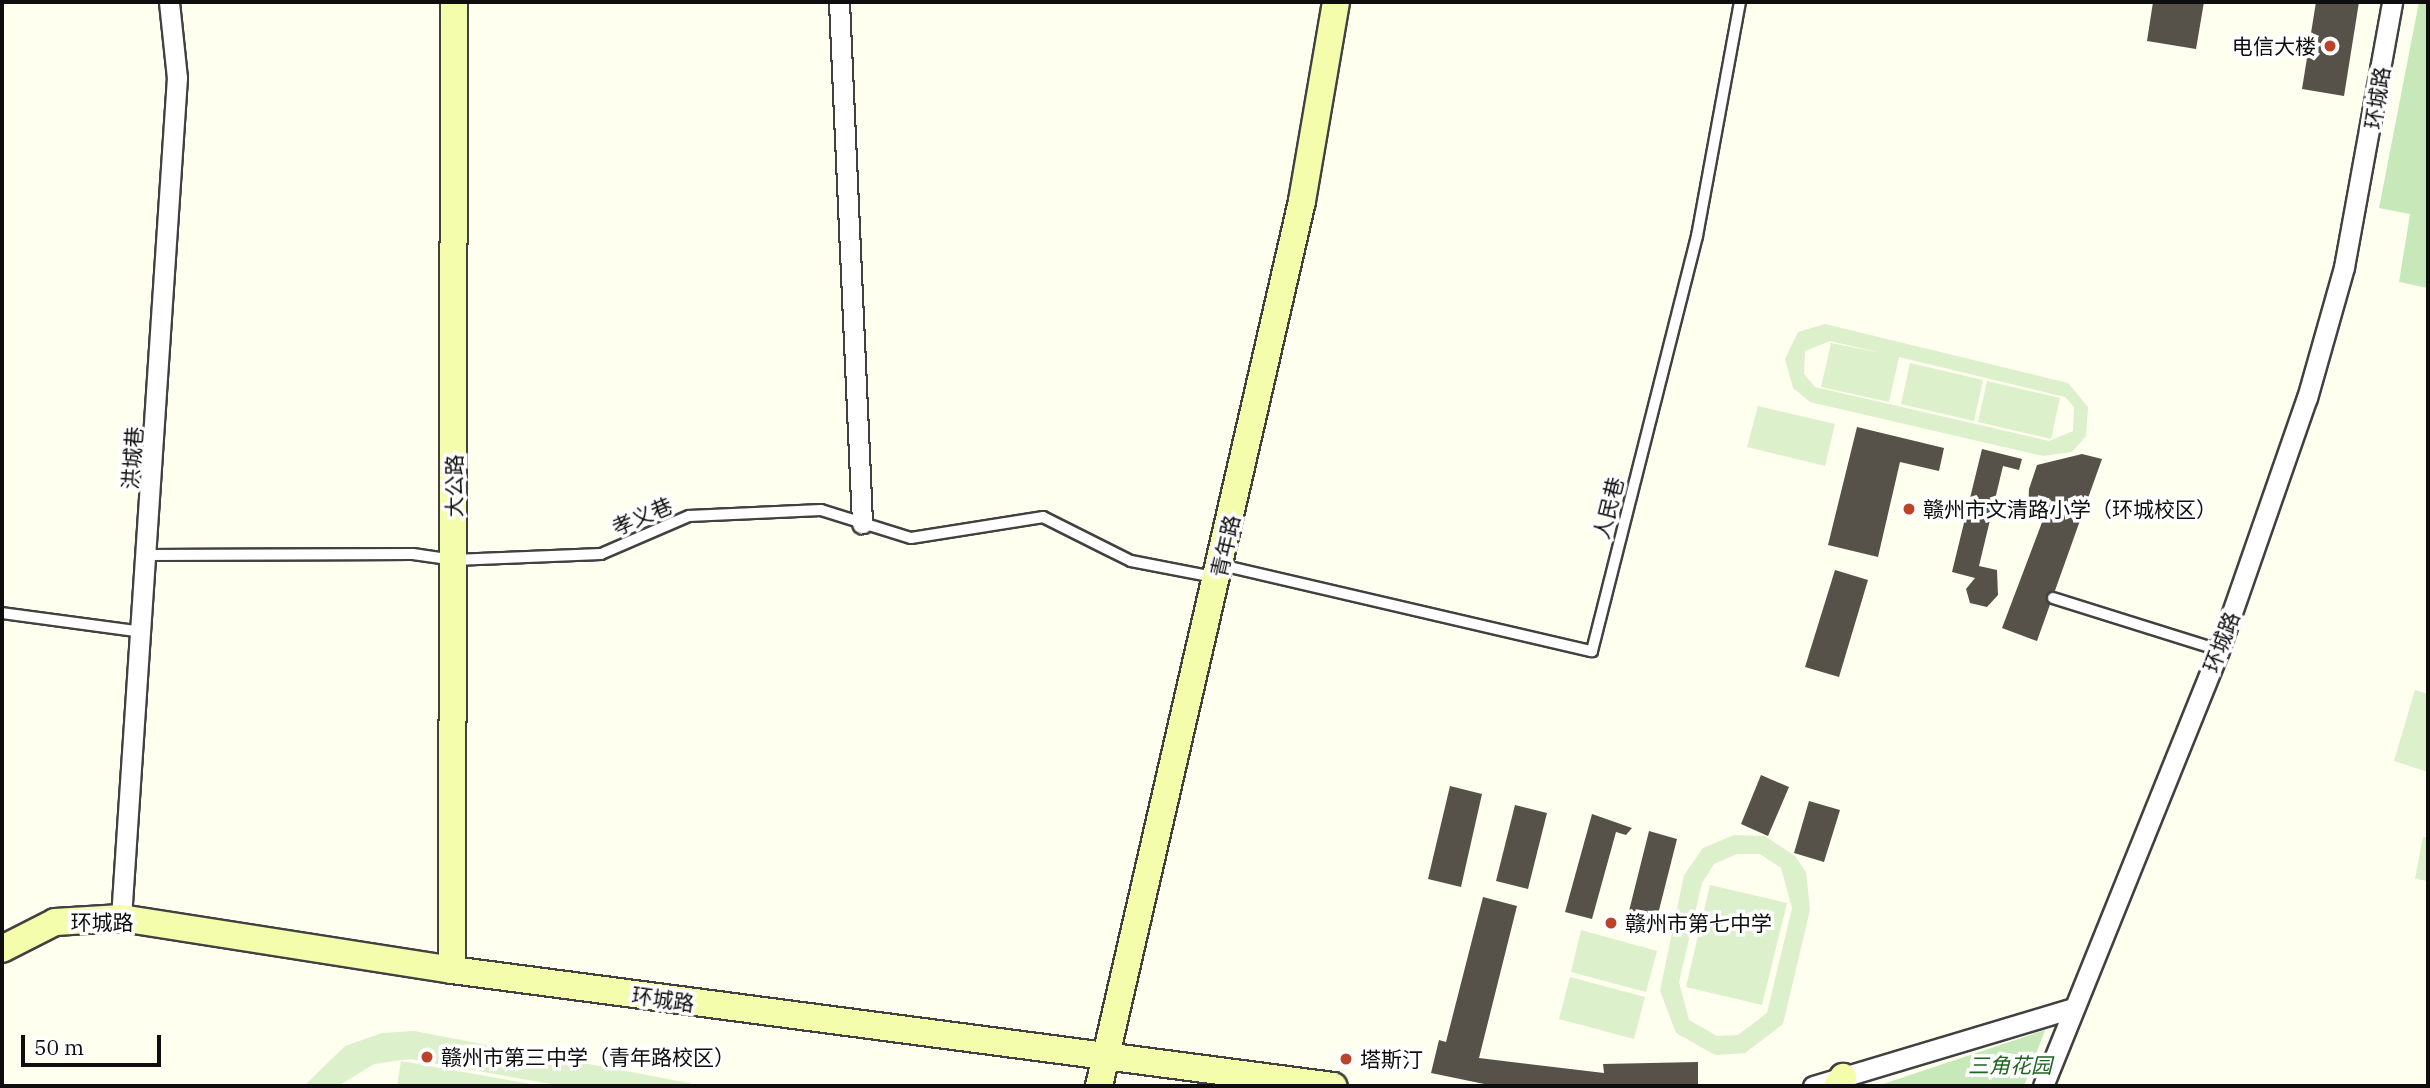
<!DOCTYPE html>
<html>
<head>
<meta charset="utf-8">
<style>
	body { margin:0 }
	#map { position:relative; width:2430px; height:1088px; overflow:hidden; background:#feffef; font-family:"IBM Plex Serif","Noto Sans SC",serif }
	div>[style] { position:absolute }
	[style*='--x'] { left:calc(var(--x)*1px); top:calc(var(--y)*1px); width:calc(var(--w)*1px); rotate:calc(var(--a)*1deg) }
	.green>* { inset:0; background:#c7e8b9 }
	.pitch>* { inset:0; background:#dbf0cb }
	.building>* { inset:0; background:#56524a }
	.roads { filter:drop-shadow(2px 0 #414141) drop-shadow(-2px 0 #414141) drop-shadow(0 2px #414141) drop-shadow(0 -2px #414141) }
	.lane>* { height:10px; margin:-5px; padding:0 5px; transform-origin:5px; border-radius:5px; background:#fff }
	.street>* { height:19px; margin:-9.5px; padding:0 9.5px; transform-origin:9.5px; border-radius:9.5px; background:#fff }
	.secondary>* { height:26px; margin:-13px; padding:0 13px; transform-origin:13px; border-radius:13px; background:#f3fdac }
	.dots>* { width:19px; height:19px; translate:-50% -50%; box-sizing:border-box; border:4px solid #fff; border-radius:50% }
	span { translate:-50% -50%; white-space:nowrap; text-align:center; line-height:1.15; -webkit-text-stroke:7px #fff; paint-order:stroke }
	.poi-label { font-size:21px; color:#0e0e0e }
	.right { translate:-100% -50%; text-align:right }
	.left { translate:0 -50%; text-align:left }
	.street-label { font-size:21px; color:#0e0e0e }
	.park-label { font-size:21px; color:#1f6421; font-style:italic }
	.frame { position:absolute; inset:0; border:4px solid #0e0e0e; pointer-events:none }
	.scale { position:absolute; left:21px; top:1035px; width:140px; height:32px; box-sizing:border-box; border:4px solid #0e0e0e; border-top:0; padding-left:9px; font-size:21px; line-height:24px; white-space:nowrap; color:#0e0e0e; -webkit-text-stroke:5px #fff; paint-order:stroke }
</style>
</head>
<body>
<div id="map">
	<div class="green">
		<div style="clip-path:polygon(2419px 2px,2428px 2px,2428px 288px,2399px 282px,2410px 214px,2379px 208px)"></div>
		<div style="clip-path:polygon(2045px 1030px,2024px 1086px,1877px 1086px)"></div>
	</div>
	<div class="pitch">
		<div style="clip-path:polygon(evenodd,1825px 324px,2068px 383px,2088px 407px,2086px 436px,2072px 452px,2043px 456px,1810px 402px,1793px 388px,1785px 359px,1798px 332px,1825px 324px,1830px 341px,1881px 353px,1831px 343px,1821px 387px,1889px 402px,1899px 357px,2065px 397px,2074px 407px,2073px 431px,2049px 441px,1815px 387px,1804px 374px,1805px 351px,1830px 341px)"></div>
		<div style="clip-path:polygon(1910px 363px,1983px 380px,1974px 421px,1901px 404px)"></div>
		<div style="clip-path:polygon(1987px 381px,2060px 398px,2051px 439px,1978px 422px)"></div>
		<div style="clip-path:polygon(1758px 406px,1835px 424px,1825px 466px,1747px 447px)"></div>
		<div style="clip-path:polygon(2415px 690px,2428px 694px,2428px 772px,2394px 761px)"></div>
		<div style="clip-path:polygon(evenodd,1734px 835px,1765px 836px,1795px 856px,1806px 872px,1810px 910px,1783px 1024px,1745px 1053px,1715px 1055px,1676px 1033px,1660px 991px,1684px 875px,1703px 848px,1734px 835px,1737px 854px,1760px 854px,1781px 868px,1792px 908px,1767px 1013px,1738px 1035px,1717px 1036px,1689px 1020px,1679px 982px,1702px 883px,1714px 864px,1737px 854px)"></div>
		<div style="clip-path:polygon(2423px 837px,2428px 838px,2428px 881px,2415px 879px)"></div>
		<div style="clip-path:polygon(1710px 885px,1787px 903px,1762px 1005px,1686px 987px)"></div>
		<div style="clip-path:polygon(1581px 930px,1657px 951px,1646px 992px,1571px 972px)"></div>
		<div style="clip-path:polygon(1570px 977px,1645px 997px,1634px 1039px,1559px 1019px)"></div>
		<div style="clip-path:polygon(414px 1031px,689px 1083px,699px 1086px,562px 1086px,410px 1059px,374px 1064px,338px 1086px,304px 1086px,345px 1046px,382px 1033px)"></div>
		<div style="clip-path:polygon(401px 1061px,542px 1086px,397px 1086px)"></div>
	</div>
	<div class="building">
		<div style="clip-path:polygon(2153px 2px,2204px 2px,2196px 49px,2147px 41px)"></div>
		<div style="clip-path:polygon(2316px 2px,2359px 2px,2344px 96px,2302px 89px)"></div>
		<div style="clip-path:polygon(1857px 427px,1944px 448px,1939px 471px,1900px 462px,1878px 557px,1828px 545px)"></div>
		<div style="clip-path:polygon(1982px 449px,2022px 459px,2019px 470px,2003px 466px,1979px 566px,1997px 570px,1998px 595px,1987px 607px,1970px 603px,1966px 589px,1975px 578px,1952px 572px)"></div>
		<div style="clip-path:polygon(2082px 454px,2102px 459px,2037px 641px,2002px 628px,2044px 517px,2028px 514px,2029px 489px,2037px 465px)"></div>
		<div style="clip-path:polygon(1835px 570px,1868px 580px,1839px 677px,1805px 667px)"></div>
		<div style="clip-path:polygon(1761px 775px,1789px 787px,1768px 836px,1741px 824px)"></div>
		<div style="clip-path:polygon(1450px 786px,1482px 794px,1461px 887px,1428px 879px)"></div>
		<div style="clip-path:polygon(1809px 801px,1840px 810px,1824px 862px,1794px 853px)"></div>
		<div style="clip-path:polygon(1515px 805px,1547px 813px,1528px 889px,1496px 881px)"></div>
		<div style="clip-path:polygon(1592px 814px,1632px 828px,1626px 835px,1616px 832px,1592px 919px,1565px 912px)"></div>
		<div style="clip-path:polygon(1649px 831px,1677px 839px,1654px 930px,1626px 923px)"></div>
		<div style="clip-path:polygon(1483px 897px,1517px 906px,1479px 1058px,1604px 1073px,1603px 1064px,1698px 1062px,1698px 1086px,1494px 1086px,1431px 1073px,1439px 1040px,1446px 1042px)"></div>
	</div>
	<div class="roads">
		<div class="lane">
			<div style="--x:148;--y:555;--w:265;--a:-0.2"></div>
			<div style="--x:413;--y:554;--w:41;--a:8.3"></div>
			<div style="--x:454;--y:560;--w:147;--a:-2.3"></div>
			<div style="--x:601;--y:554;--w:96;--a:-23.4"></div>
			<div style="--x:689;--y:516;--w:132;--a:-2.6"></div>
			<div style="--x:821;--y:510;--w:94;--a:17.3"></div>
			<div style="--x:911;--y:538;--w:134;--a:-9"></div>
			<div style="--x:1043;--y:517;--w:98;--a:26.6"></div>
			<div style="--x:1131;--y:561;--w:85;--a:10.9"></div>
			<div style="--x:1221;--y:565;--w:381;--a:13.1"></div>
			<div style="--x:1592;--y:651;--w:428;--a:-75.8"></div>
			<div style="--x:1697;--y:236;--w:238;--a:-79.6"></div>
			<div style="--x:2053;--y:598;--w:174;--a:17.4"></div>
			<div style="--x:2;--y:613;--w:141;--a:7.7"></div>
		</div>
		<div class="street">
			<div style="--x:839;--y:2;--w:522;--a:87.47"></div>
			<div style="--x:121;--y:918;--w:842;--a:-86.19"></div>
			<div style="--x:177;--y:78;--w:76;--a:-96"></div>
			<div style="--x:1813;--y:1086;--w:268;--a:-16.7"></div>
			<div style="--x:2043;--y:1086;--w:470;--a:-68"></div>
			<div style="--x:2219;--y:650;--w:267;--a:-70.8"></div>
			<div style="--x:2307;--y:398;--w:136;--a:-74.2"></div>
			<div style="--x:2344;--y:267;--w:269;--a:-79.7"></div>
		</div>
		<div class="secondary">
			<div style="--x:2;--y:949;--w:59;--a:-27"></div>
			<div style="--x:55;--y:922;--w:66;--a:-3.5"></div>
			<div style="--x:121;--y:918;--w:335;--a:8.9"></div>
			<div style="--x:452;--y:970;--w:889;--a:7.5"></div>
			<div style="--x:452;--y:970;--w:968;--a:-89.88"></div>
			<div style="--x:1099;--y:1086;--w:908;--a:-77.08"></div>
			<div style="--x:1302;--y:201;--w:202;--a:-80.3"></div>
			<div style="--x:1837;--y:1086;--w:11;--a:-56"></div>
		</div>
	</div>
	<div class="dots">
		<div style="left:2330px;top:46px;background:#bb4329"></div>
		<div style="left:1909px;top:509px;background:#bb4329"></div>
		<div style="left:1611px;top:923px;background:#bb4329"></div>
		<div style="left:427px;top:1057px;background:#bb4329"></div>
		<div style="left:1346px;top:1059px;background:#bb4329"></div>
	</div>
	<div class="poi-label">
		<span class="right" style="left:2316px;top:46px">电信大楼</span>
		<span class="left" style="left:1923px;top:509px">赣州市文清路小学（环城校区）</span>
		<span class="left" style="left:1625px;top:923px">赣州市第七中学</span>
		<span class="left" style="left:441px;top:1057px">赣州市第三中学（青年路校区）</span>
		<span class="left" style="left:1360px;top:1059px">塔斯汀</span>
	</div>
	<div class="street-label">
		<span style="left:2377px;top:98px;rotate:-81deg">环城路</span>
		<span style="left:132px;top:458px;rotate:-86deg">洪城巷</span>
		<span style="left:454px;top:486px;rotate:-90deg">大公路</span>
		<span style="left:1608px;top:508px;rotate:-76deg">人民巷</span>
		<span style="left:642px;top:516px;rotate:-23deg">孝义巷</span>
		<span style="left:1225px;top:546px;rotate:-77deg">青年路</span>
		<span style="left:2221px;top:642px;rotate:-69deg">环城路</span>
		<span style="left:102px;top:922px">环城路</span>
		<span style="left:663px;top:999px;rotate:8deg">环城路</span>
	</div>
	<div class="park-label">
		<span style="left:2010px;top:1065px">三角花园</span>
	</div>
	<div class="frame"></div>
	<div class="scale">50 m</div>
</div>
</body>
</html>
